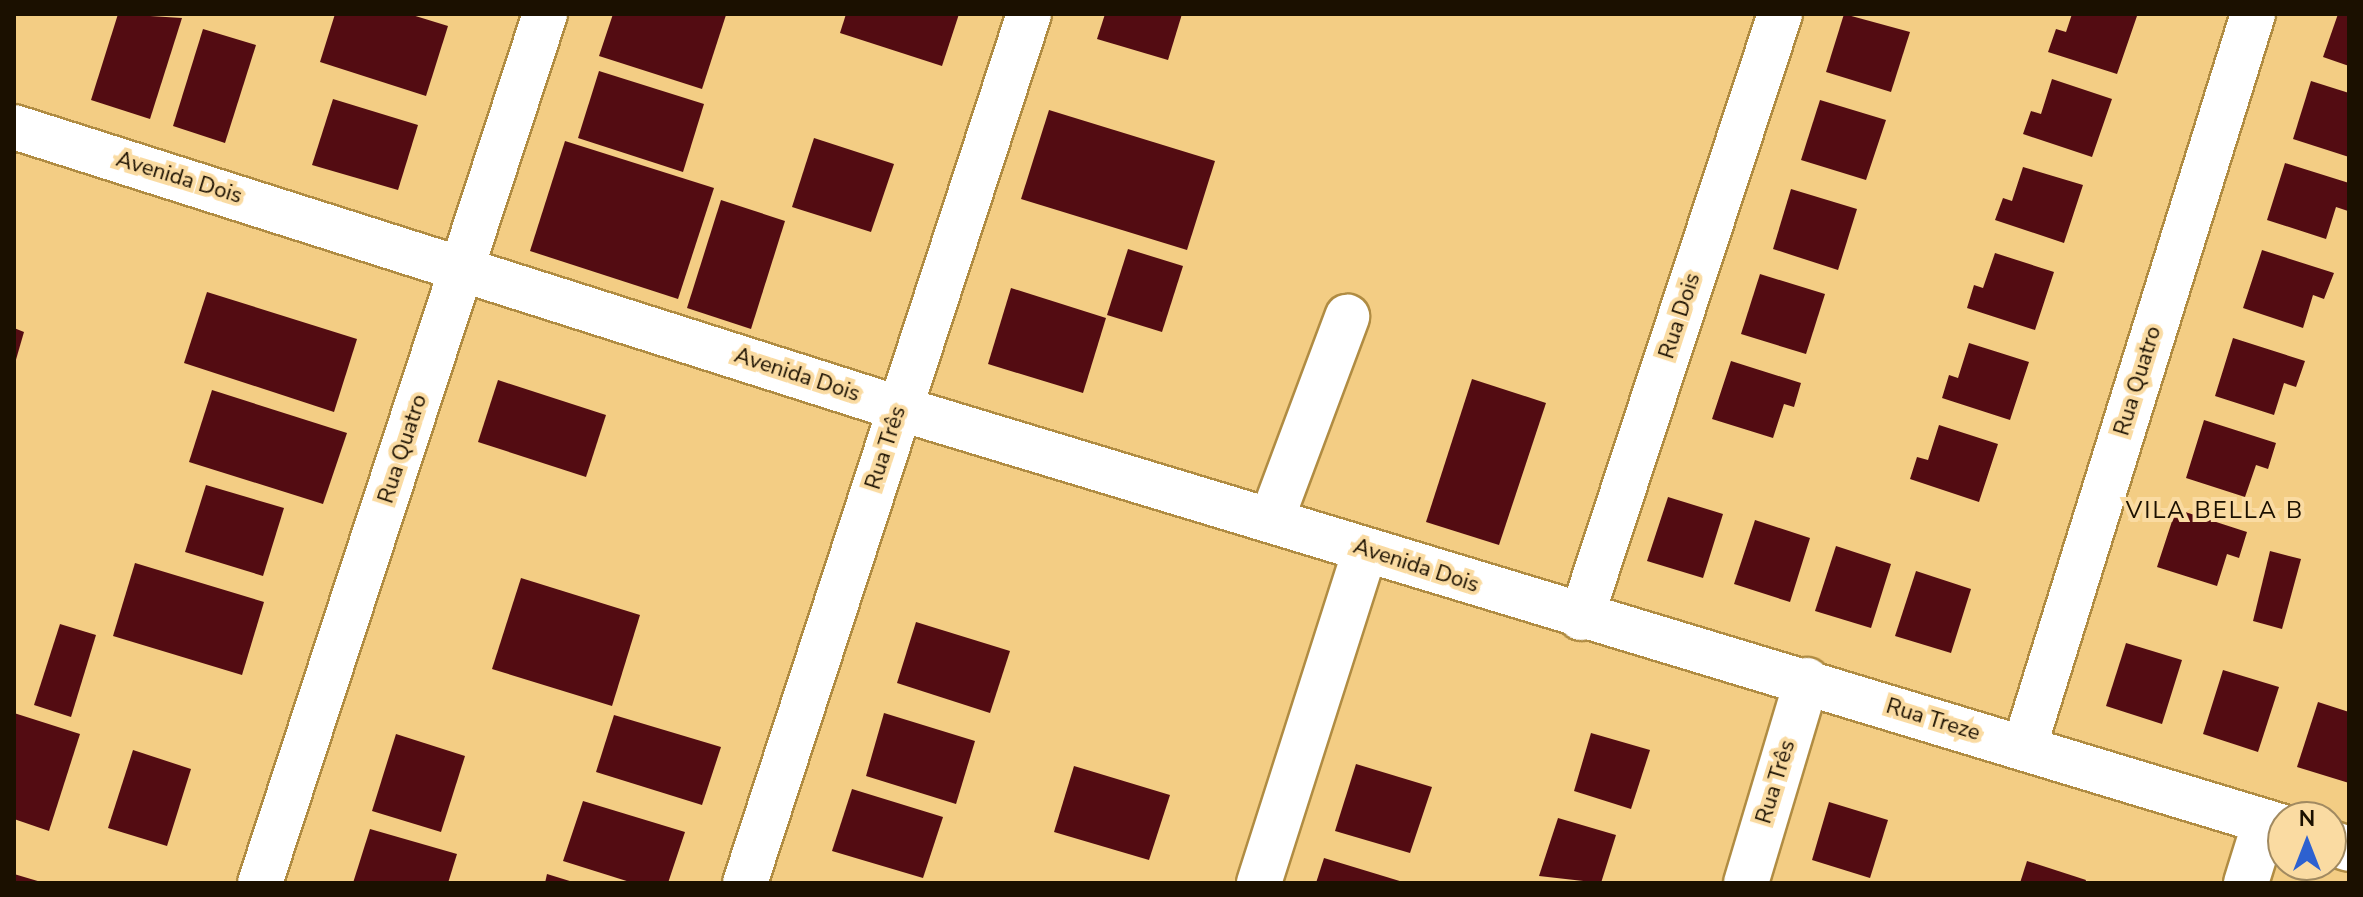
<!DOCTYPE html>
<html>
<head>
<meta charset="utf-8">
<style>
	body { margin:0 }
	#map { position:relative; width:2363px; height:897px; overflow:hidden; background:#f3cd84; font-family:"Nunito Sans",sans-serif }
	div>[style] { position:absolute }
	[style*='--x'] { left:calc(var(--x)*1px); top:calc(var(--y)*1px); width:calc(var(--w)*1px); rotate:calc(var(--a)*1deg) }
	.building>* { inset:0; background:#530c12 }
	.roads { filter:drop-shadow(2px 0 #b08c43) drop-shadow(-2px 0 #b08c43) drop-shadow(0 2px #b08c43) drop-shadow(0 -2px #b08c43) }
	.minor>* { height:44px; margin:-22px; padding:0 22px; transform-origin:22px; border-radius:22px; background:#fff }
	span { translate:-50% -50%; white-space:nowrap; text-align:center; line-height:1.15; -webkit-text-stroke:8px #fadba2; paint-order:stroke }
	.street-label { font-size:22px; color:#1b1000 }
	.neighbourhood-label { font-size:24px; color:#1b1000; letter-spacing:2px }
	.frame { position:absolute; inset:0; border:16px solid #1b1000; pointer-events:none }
	.north { position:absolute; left:2267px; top:801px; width:80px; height:80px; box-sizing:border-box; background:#fadba2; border:2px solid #a18a61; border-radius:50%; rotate:0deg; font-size:22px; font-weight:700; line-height:32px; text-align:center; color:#1b1000 }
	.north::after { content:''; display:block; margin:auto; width:28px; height:36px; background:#2d61d0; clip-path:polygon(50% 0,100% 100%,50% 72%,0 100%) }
</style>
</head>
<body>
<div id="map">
	<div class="building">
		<div style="clip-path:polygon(118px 14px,182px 18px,150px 119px,91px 100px)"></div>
		<div style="clip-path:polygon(335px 14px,409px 14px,448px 26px,426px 96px,320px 62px)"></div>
		<div style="clip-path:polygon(613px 14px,726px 15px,702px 89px,599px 56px)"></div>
		<div style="clip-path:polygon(846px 14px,959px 14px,942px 66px,840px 33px)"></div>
		<div style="clip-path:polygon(1105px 14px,1182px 14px,1168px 60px,1097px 39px)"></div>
		<div style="clip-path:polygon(1844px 14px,1910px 32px,1891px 92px,1826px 72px)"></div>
		<div style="clip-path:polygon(2072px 14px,2137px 16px,2117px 74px,2048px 52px,2056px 29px,2066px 32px)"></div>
		<div style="clip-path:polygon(2338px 14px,2349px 14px,2349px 66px,2323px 57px)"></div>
		<div style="clip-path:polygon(203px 29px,256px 45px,225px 143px,173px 126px)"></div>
		<div style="clip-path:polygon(599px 71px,704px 104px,683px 172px,578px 138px)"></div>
		<div style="clip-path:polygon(2052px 79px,2112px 99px,2092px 157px,2023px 134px,2031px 111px,2041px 114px)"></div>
		<div style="clip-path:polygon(2311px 81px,2349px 93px,2349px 157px,2293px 139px)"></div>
		<div style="clip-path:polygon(333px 99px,418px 125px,398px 190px,312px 165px)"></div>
		<div style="clip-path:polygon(1820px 100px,1886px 120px,1866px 180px,1801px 160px)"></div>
		<div style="clip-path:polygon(1049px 110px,1215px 161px,1187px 250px,1021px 199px)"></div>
		<div style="clip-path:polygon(814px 138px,894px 164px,871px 232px,792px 207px)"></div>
		<div style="clip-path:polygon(565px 141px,714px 188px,678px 299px,530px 251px)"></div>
		<div style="clip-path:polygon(2285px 163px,2349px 183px,2348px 211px,2336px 207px,2326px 239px,2267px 220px)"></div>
		<div style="clip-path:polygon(2023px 167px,2083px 185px,2064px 243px,1995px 220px,2003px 198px,2012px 201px)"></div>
		<div style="clip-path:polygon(1791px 189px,1857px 209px,1838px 270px,1773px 249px)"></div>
		<div style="clip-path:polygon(721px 200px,785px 221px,751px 329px,687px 308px)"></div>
		<div style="clip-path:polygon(1128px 249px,1183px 266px,1162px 332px,1107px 315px)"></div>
		<div style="clip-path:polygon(2262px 250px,2334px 273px,2324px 299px,2313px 295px,2303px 328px,2243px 308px)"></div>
		<div style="clip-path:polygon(1995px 253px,2054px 272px,2035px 330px,1967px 308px,1974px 285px,1983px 288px)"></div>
		<div style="clip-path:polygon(1760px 274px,1825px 294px,1806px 354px,1741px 334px)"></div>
		<div style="clip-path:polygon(1011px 288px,1106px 318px,1083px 393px,988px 364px)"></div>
		<div style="clip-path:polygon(207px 292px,357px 339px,334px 412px,184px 363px)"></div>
		<div style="clip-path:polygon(14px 328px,24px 332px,15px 363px,14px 363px)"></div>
		<div style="clip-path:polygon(2233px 338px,2305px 361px,2296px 387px,2284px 383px,2274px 415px,2215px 396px)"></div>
		<div style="clip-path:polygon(1969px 343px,2029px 362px,2010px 420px,1942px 398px,1949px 375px,1958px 378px)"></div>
		<div style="clip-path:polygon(1731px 361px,1801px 383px,1794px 407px,1784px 404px,1773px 438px,1712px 419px)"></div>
		<div style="clip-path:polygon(1472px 379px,1546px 403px,1499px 545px,1426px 522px)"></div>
		<div style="clip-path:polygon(498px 380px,606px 415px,586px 477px,478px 442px)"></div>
		<div style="clip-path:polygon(212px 390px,347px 433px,323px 504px,189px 462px)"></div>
		<div style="clip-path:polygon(2204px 420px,2276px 443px,2268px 469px,2256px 465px,2245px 497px,2186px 478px)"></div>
		<div style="clip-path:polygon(1939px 425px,1998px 444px,1979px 502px,1910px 479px,1917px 457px,1928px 460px)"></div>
		<div style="clip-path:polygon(206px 485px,284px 508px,263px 576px,185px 552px)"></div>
		<div style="clip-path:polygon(1668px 497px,1723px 514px,1703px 578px,1647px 561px)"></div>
		<div style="clip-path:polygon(2176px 509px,2247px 532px,2239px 558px,2227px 554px,2217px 586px,2157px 567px)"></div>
		<div style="clip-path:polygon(1755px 520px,1810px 538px,1790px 602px,1734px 584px)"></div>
		<div style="clip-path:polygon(1836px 546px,1891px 564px,1871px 628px,1815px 611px)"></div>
		<div style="clip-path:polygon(2270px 551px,2301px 559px,2282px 629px,2253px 621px)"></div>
		<div style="clip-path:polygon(135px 563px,264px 602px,242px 675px,113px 636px)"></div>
		<div style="clip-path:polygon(1916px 571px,1971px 589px,1951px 653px,1895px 636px)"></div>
		<div style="clip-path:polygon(521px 578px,640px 615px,612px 706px,492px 669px)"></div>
		<div style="clip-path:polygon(916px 622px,1010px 651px,990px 713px,897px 683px)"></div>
		<div style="clip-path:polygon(60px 624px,96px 635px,71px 717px,34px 705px)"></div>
		<div style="clip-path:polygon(2126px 643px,2182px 660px,2162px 724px,2106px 706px)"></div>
		<div style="clip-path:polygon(2223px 670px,2279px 687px,2258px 752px,2203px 734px)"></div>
		<div style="clip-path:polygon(2318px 702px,2349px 712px,2349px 783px,2297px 767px)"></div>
		<div style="clip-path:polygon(14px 713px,80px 734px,49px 831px,14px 819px)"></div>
		<div style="clip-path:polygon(884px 713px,975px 741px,956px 804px,866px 776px)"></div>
		<div style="clip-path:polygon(614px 715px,721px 747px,702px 805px,596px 772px)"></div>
		<div style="clip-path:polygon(1591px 733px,1650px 750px,1631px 809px,1574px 791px)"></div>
		<div style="clip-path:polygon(396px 734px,465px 756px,441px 832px,372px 811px)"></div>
		<div style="clip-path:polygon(133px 750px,191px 769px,167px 846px,108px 828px)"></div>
		<div style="clip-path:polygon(1356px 764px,1432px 787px,1410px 853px,1335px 831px)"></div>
		<div style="clip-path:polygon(1074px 766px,1170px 795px,1149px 860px,1054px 832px)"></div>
		<div style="clip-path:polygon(852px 789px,943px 817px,923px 878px,832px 851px)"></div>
		<div style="clip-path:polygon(583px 801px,685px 832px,668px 883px,633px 883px,563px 861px)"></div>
		<div style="clip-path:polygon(1829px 802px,1888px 820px,1870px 878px,1812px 860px)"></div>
		<div style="clip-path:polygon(1558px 818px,1616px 835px,1601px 883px,1539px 876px)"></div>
		<div style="clip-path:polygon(370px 829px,457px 854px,448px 883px,353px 883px)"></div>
		<div style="clip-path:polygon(1324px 858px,1403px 882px,1402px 883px,1316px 883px)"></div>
		<div style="clip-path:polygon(2027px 861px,2086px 880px,2085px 883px,2020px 883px)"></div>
		<div style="clip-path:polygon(14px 874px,41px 882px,41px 883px,14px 883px)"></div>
		<div style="clip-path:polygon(547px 874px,573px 882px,573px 883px,545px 883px)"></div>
	</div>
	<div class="roads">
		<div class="minor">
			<div style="--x:14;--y:127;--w:928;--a:17.63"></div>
			<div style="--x:898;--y:408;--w:1447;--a:16.83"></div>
			<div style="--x:1272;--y:518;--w:215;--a:-69.5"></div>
			<div style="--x:1581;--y:618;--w:636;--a:-71.76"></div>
			<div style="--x:2024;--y:748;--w:769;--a:-72.67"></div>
			<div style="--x:2331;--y:843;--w:19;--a:18"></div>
			<div style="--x:260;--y:883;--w:915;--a:-71.84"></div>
			<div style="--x:745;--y:883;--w:914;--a:-71.9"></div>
			<div style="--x:1259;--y:883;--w:349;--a:-72.3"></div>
			<div style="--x:1746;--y:883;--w:212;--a:-73.3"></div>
			<div style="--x:2246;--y:883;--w:64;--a:-72.7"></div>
		</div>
	</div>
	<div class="street-label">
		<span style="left:179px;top:178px;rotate:17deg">Avenida Dois</span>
		<span style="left:1680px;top:316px;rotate:-72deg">Rua Dois</span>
		<span style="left:797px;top:375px;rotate:18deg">Avenida Dois</span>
		<span style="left:2138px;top:381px;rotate:-73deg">Rua Quatro</span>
		<span style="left:886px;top:448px;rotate:-72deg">Rua Três</span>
		<span style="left:403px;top:449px;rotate:-72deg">Rua Quatro</span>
		<span style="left:1416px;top:566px;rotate:18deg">Avenida Dois</span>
		<span style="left:1933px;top:720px;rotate:17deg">Rua Treze</span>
		<span style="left:1776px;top:782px;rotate:-73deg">Rua Três</span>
	</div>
	<div class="neighbourhood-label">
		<span style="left:2215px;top:511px">VILA BELLA B</span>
	</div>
	<div class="frame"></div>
	<div class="north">N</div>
</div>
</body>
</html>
